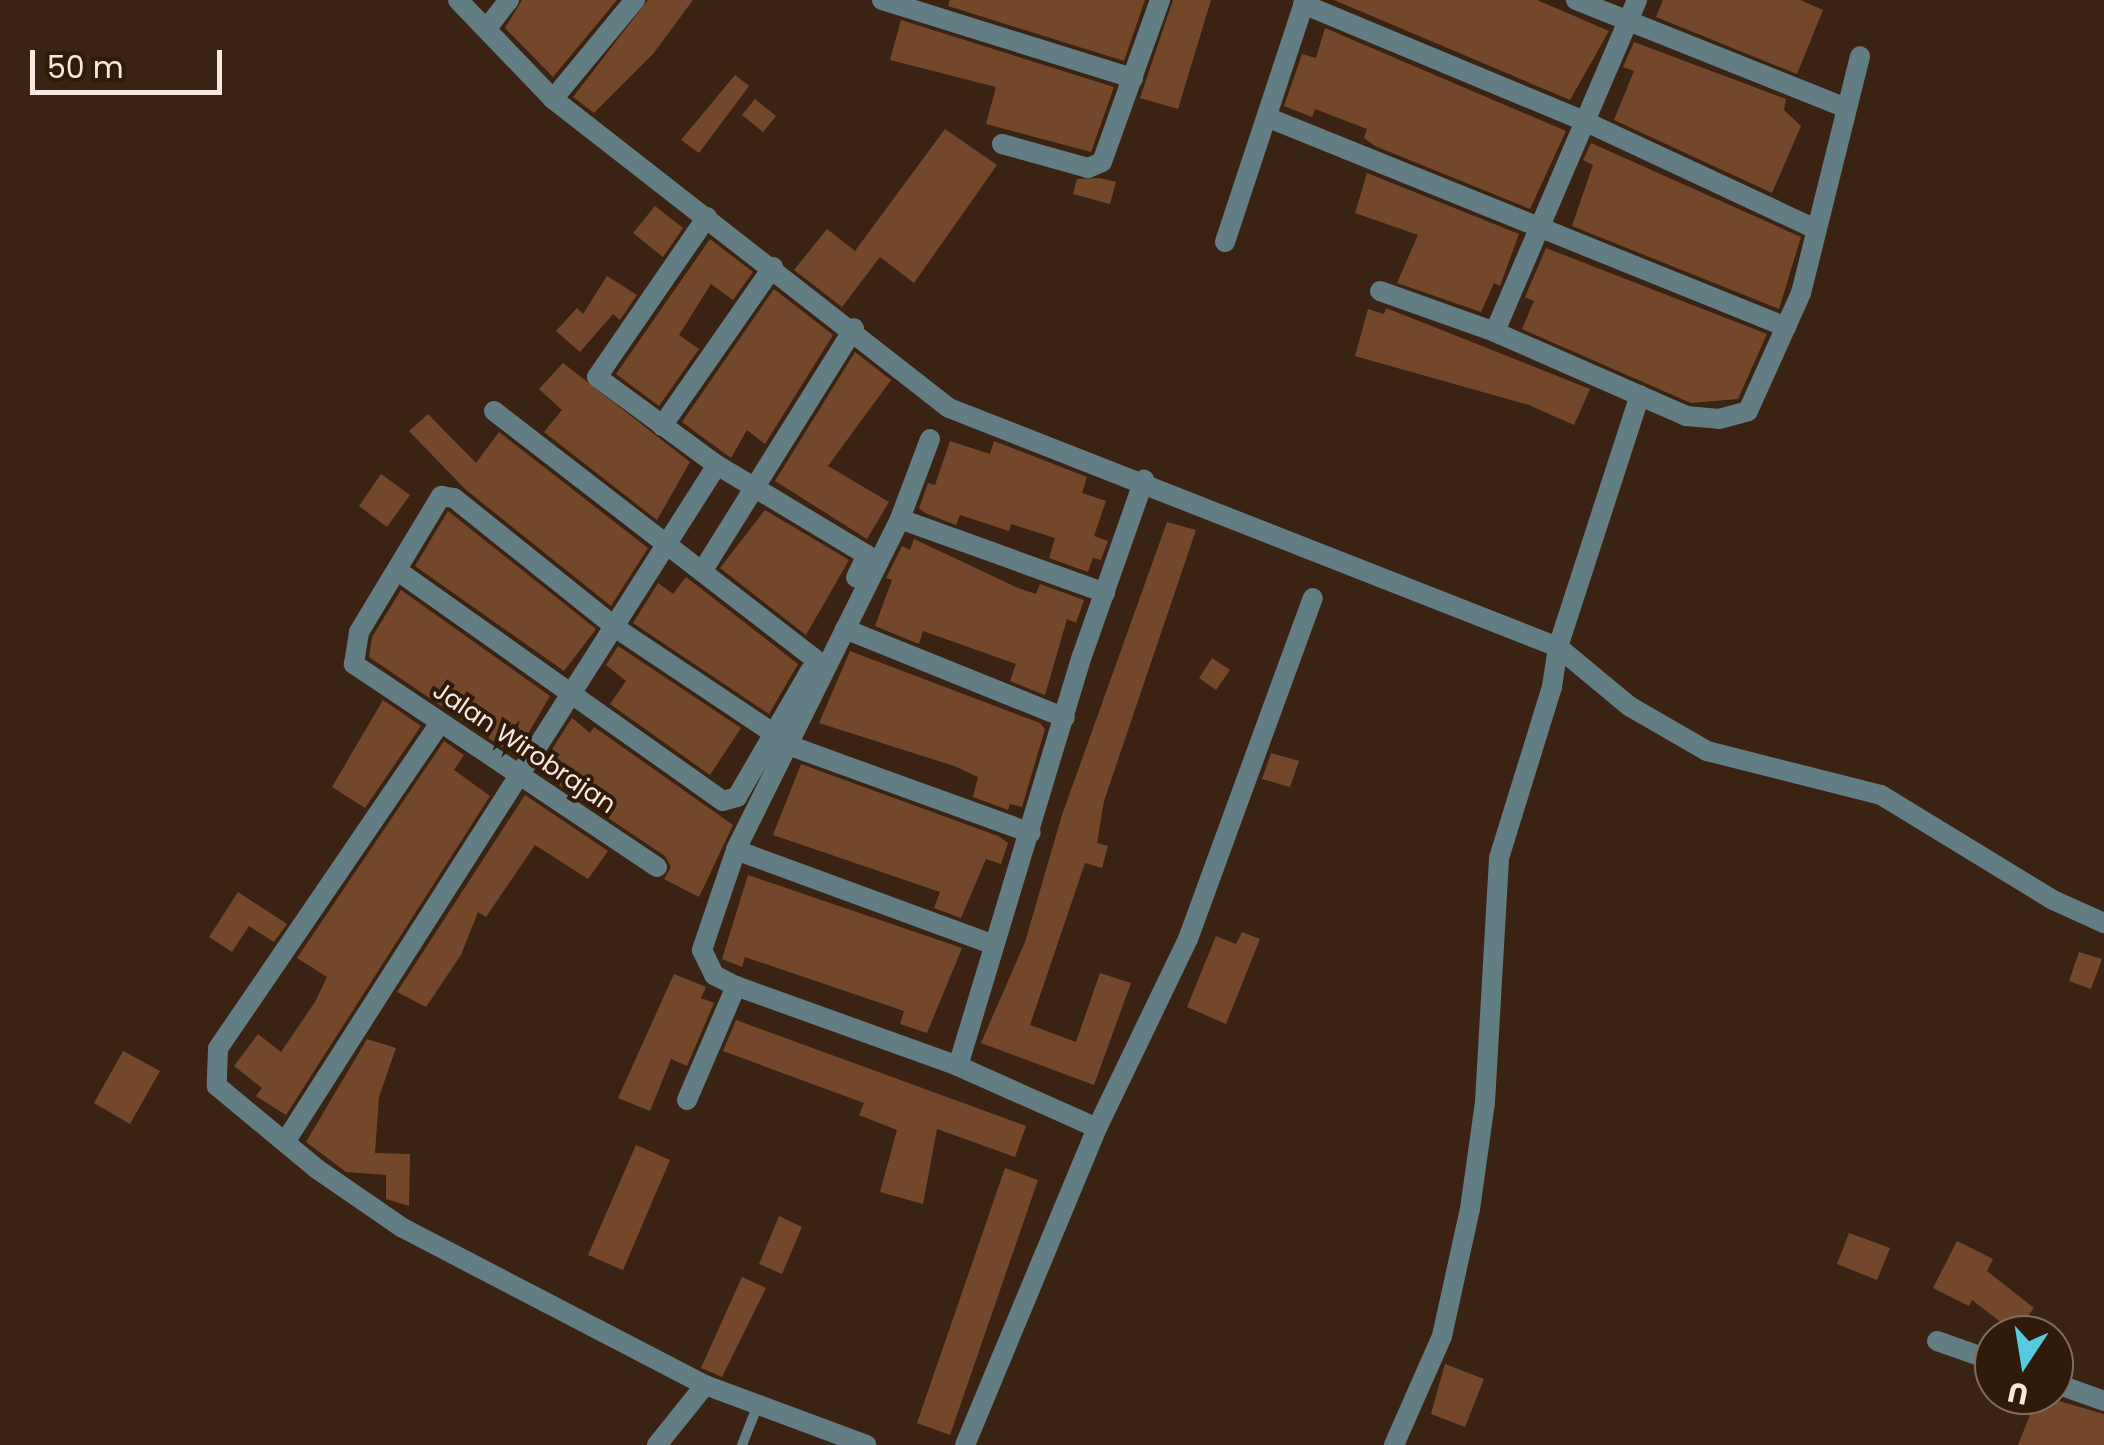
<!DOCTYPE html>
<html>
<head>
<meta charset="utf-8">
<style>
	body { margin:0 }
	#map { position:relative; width:2104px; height:1445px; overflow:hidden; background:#3b2313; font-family:Poppins,sans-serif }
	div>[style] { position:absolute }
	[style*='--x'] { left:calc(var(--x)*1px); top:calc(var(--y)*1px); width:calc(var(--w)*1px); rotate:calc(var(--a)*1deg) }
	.building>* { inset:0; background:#73482a }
	.lane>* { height:10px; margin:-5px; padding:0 5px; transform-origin:5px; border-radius:5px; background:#627d83 }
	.street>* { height:20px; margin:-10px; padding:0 10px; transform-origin:10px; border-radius:10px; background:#627d83 }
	span { translate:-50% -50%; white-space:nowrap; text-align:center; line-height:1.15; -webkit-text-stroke:8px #301a0a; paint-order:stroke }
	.street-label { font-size:25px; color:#f8e8de }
	.north { position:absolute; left:1974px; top:1315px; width:100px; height:100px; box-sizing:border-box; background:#301a0a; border:2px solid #806c5f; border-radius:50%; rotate:192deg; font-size:28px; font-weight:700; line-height:40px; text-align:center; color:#f8e8de }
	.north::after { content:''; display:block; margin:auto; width:35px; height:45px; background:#55cae0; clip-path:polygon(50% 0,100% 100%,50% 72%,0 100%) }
	.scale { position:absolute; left:30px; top:50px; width:192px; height:45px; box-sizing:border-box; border:5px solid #f8e8de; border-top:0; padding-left:12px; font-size:30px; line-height:35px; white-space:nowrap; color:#f8e8de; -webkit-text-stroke:8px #301a0a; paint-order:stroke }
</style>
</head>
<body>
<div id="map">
	<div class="building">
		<div style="clip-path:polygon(522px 0,617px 0,553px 77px,505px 28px)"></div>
		<div style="clip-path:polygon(648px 0,693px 0,653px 54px,594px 113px,573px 97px)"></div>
		<div style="clip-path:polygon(950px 0,1145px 0,1124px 61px,948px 6px)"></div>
		<div style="clip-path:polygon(1173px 0,1211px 0,1178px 109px,1140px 98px)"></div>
		<div style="clip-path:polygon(1334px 0,1537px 0,1609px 31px,1570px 100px)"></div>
		<div style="clip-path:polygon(1663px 0,1800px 0,1823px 10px,1797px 74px,1656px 17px)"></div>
		<div style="clip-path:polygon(901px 20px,1114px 87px,1091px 152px,986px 124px,996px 87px,890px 60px)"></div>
		<div style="clip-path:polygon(1325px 28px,1566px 131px,1530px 209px,1375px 146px,1364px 138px,1367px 129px,1315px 109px,1312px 117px,1284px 106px,1302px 54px,1316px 58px)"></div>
		<div style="clip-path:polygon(1634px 42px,1786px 99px,1784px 110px,1801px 126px,1772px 193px,1614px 120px,1634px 71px,1623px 67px)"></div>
		<div style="clip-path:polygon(735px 75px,749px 86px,699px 153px,681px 140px)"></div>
		<div style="clip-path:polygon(755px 99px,776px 116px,763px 132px,742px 115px)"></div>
		<div style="clip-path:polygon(945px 129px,997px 165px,914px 283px,880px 257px,842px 307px,794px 270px,827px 229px,855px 251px)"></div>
		<div style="clip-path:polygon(1591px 143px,1801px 237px,1779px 309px,1572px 226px,1593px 165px,1583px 160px)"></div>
		<div style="clip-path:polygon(1367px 173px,1519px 234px,1500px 286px,1494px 283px,1481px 312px,1397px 283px,1418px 235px,1355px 213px)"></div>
		<div style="clip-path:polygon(1100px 178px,1116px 182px,1110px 204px,1073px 194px,1077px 179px)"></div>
		<div style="clip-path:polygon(655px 206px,683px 228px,663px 257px,633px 233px)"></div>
		<div style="clip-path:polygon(710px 239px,753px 272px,733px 300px,711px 284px,679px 335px,699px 349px,659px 406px,616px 374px)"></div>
		<div style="clip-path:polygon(1546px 248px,1767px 334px,1738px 399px,1691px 403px,1522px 329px,1534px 301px,1525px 297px)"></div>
		<div style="clip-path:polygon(607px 276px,637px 295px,620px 320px,613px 314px,580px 352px,556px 331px,577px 308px,583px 314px)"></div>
		<div style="clip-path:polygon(774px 289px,833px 335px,765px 444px,747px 430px,731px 458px,682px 422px)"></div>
		<div style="clip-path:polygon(1386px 308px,1590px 389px,1574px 425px,1529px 405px,1355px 356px,1368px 309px,1384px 314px)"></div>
		<div style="clip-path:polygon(855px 352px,891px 380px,828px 466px,889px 502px,867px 539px,775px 481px)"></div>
		<div style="clip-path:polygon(563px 363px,690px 462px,657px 520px,544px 432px,562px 410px,539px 389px)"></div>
		<div style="clip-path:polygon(428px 414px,476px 463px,499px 432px,648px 548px,611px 606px,465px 489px,409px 431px)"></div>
		<div style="clip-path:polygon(950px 441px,990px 454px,994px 441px,1087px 477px,1082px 493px,1106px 501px,1094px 536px,1108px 541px,1101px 560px,1093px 558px,1088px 572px,1049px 558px,1055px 538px,1011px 524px,1009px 531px,960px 515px,956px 525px,925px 513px,919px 508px,928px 483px,935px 485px)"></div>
		<div style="clip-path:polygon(381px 474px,410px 495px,387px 527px,359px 506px)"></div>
		<div style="clip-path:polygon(765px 510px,849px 560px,806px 635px,720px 568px)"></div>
		<div style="clip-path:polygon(448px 511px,596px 629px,564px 671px,415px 566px)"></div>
		<div style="clip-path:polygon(1167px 522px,1196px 530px,1104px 801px,1097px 843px,1108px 846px,1102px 868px,1085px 863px,1030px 1025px,1076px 1042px,1100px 973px,1131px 983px,1094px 1085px,981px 1043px,1025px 942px,1062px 815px)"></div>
		<div style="clip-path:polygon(914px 539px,1018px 588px,1036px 594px,1040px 584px,1084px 600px,1076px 623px,1067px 619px,1045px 695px,1010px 681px,1016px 664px,923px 631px,919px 644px,875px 626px,892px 580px,886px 578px,902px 546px,910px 550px)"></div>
		<div style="clip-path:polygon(686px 577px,798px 664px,769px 714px,633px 623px,658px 583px,673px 594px)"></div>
		<div style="clip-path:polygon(401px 590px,550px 696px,515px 756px,369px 657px,372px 637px)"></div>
		<div style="clip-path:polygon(618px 646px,741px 728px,710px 775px,610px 704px,626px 681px,606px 665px)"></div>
		<div style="clip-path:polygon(850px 651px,1040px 723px,1045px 729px,1022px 807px,1010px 804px,1008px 810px,973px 797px,978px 777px,954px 766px,819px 723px)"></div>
		<div style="clip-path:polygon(1212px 658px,1230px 670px,1216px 690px,1199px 678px)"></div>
		<div style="clip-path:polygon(383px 700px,421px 726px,365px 808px,332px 787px)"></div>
		<div style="clip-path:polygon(572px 718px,590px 733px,594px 727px,733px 825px,699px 897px,664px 879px,671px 867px,665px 856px,538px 771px)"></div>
		<div style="clip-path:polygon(444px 741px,464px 755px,454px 770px,490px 796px,286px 1115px,256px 1096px,262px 1088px,234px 1066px,258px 1034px,281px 1052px,315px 1002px,327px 977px,297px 958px)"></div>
		<div style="clip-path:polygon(1271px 753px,1299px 761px,1290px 787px,1262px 779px)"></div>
		<div style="clip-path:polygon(801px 764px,998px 836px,1008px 843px,1001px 864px,986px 859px,961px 918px,934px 908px,940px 892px,773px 835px)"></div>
		<div style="clip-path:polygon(525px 795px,608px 851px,588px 879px,535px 845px,486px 917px,478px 912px,461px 955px,426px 1007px,397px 992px)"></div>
		<div style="clip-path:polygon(748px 875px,962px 948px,927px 1033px,900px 1024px,904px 1011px,745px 957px,742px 967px,722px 959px)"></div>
		<div style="clip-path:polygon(238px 892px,287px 924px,274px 942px,249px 926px,232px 952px,209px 937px)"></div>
		<div style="clip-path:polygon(1242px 932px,1260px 939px,1226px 1024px,1187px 1007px,1216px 936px,1236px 944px)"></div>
		<div style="clip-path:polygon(2079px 952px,2102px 959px,2091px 989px,2069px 981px)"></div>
		<div style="clip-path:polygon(674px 974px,706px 987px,701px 998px,714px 1003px,687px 1066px,671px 1059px,650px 1111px,618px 1098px)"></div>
		<div style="clip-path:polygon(736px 1020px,1026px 1126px,1015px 1157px,937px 1129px,923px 1204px,880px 1192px,897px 1130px,859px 1115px,864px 1103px,723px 1051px)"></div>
		<div style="clip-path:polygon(367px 1039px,396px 1048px,379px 1097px,375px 1153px,410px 1154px,409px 1206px,386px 1199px,386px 1175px,346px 1172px,306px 1142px)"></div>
		<div style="clip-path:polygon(123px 1051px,160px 1071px,130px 1124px,94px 1103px)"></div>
		<div style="clip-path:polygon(636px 1145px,670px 1160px,623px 1270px,588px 1255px)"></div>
		<div style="clip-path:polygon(1005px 1168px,1038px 1180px,950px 1435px,917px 1423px)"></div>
		<div style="clip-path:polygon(779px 1216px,802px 1227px,782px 1274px,759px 1264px)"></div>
		<div style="clip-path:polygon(1849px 1233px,1890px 1248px,1877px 1280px,1837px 1264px)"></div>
		<div style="clip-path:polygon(1957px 1241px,1993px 1259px,1987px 1271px,2034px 1308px,2015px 1333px,1972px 1300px,1969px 1306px,1933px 1288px)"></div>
		<div style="clip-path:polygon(742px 1277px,766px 1288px,722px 1377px,701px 1368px)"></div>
		<div style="clip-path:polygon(1445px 1364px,1484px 1379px,1465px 1427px,1431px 1414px)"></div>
		<div style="clip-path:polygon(2038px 1395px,2104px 1414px,2104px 1445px,2018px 1445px)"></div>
	</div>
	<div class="lane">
		<div style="--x:742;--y:1445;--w:41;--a:-68.5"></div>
	</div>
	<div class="street">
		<div style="--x:458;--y:0;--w:137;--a:46.2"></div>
		<div style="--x:553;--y:99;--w:502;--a:37.97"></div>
		<div style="--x:949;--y:408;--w:654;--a:21.43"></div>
		<div style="--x:1558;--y:647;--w:265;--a:-72"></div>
		<div style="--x:882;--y:0;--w:263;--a:17.3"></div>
		<div style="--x:1576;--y:0;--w:289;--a:21.8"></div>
		<div style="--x:1637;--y:0;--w:361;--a:113.2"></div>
		<div style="--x:1495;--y:332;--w:209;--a:23.7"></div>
		<div style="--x:1686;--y:416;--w:33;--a:5"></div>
		<div style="--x:1719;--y:419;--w:30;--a:-15"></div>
		<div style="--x:1748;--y:411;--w:129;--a:-65.8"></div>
		<div style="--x:1801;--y:293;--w:244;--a:-76"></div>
		<div style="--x:1303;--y:4;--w:304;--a:22.6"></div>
		<div style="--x:1584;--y:121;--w:256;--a:25"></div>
		<div style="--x:487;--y:28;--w:36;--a:-52"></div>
		<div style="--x:553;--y:99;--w:129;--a:-50.4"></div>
		<div style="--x:1269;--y:118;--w:558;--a:22.01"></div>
		<div style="--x:1002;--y:144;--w:89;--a:15.6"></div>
		<div style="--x:1088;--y:168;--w:15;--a:-23"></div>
		<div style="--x:1102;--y:162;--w:172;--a:-70.3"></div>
		<div style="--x:707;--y:217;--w:194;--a:124.5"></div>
		<div style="--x:597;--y:377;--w:149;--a:36.3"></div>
		<div style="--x:717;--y:465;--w:175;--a:31"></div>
		<div style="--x:867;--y:555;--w:25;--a:116"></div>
		<div style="--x:1225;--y:242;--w:255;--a:-71.7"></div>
		<div style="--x:1380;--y:291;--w:122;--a:19.6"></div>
		<div style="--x:494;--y:411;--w:407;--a:37.7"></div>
		<div style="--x:662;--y:426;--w:194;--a:-55.1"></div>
		<div style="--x:930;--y:439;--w:85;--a:110.6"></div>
		<div style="--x:900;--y:519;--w:369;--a:116.4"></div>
		<div style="--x:736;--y:850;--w:106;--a:108.8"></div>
		<div style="--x:702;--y:950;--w:28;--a:64"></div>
		<div style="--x:714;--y:975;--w:25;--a:27"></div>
		<div style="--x:736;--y:986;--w:236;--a:19.8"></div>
		<div style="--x:958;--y:1066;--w:152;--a:24"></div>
		<div style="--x:1097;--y:1128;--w:343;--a:112.6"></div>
		<div style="--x:900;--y:519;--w:218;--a:19.8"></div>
		<div style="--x:703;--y:570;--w:285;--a:-58"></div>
		<div style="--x:398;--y:571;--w:398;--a:35.3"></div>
		<div style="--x:723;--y:801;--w:15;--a:-16"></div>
		<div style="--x:737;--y:797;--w:146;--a:-59.9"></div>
		<div style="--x:845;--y:629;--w:237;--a:22"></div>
		<div style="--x:1558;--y:647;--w:92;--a:39.7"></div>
		<div style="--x:1629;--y:706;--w:90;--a:30"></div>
		<div style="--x:1707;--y:751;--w:179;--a:14.2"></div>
		<div style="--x:1881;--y:795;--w:202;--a:31.4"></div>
		<div style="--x:2053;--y:900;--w:56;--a:24.3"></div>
		<div style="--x:440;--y:723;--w:394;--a:124.3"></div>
		<div style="--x:218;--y:1049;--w:37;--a:92"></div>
		<div style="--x:217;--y:1086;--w:130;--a:39.7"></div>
		<div style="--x:317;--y:1169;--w:104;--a:34.5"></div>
		<div style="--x:403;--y:1228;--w:340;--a:27.5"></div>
		<div style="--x:705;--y:1385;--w:172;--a:20.4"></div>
		<div style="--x:788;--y:745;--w:258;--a:19.9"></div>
		<div style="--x:736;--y:850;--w:275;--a:20.2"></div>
		<div style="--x:657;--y:867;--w:365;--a:-146.2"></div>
		<div style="--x:354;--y:664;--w:32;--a:-81"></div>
		<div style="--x:359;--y:632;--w:159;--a:-58.9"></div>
		<div style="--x:441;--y:496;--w:13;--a:9"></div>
		<div style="--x:454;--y:498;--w:208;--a:38.7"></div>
		<div style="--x:616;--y:628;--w:192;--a:33.8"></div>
		<div style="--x:958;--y:1066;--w:428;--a:-73.2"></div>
		<div style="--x:1082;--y:656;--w:187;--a:-70.6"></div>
		<div style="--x:687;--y:1100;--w:124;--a:-66.7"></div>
		<div style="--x:1097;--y:1128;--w:210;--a:-64.3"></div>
		<div style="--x:1188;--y:939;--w:363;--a:-69.9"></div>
		<div style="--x:287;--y:1139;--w:799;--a:-57.46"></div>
		<div style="--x:1937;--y:1341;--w:60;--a:19.3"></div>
		<div style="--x:2054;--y:1383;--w:53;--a:19.8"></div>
		<div style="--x:657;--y:1445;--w:77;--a:-51.3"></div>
		<div style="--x:1394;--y:1445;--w:119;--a:-66.2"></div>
		<div style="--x:1442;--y:1336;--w:130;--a:-77.6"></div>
		<div style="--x:1470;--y:1209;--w:108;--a:-82"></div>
		<div style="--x:1485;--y:1102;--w:244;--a:-86.7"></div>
		<div style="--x:1499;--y:858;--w:179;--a:-72.8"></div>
		<div style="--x:1552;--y:687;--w:40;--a:-81.5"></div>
	</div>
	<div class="street-label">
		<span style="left:524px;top:748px;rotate:34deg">Jalan Wirobrajan</span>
	</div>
	<div class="north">U</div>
	<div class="scale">50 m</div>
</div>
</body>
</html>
